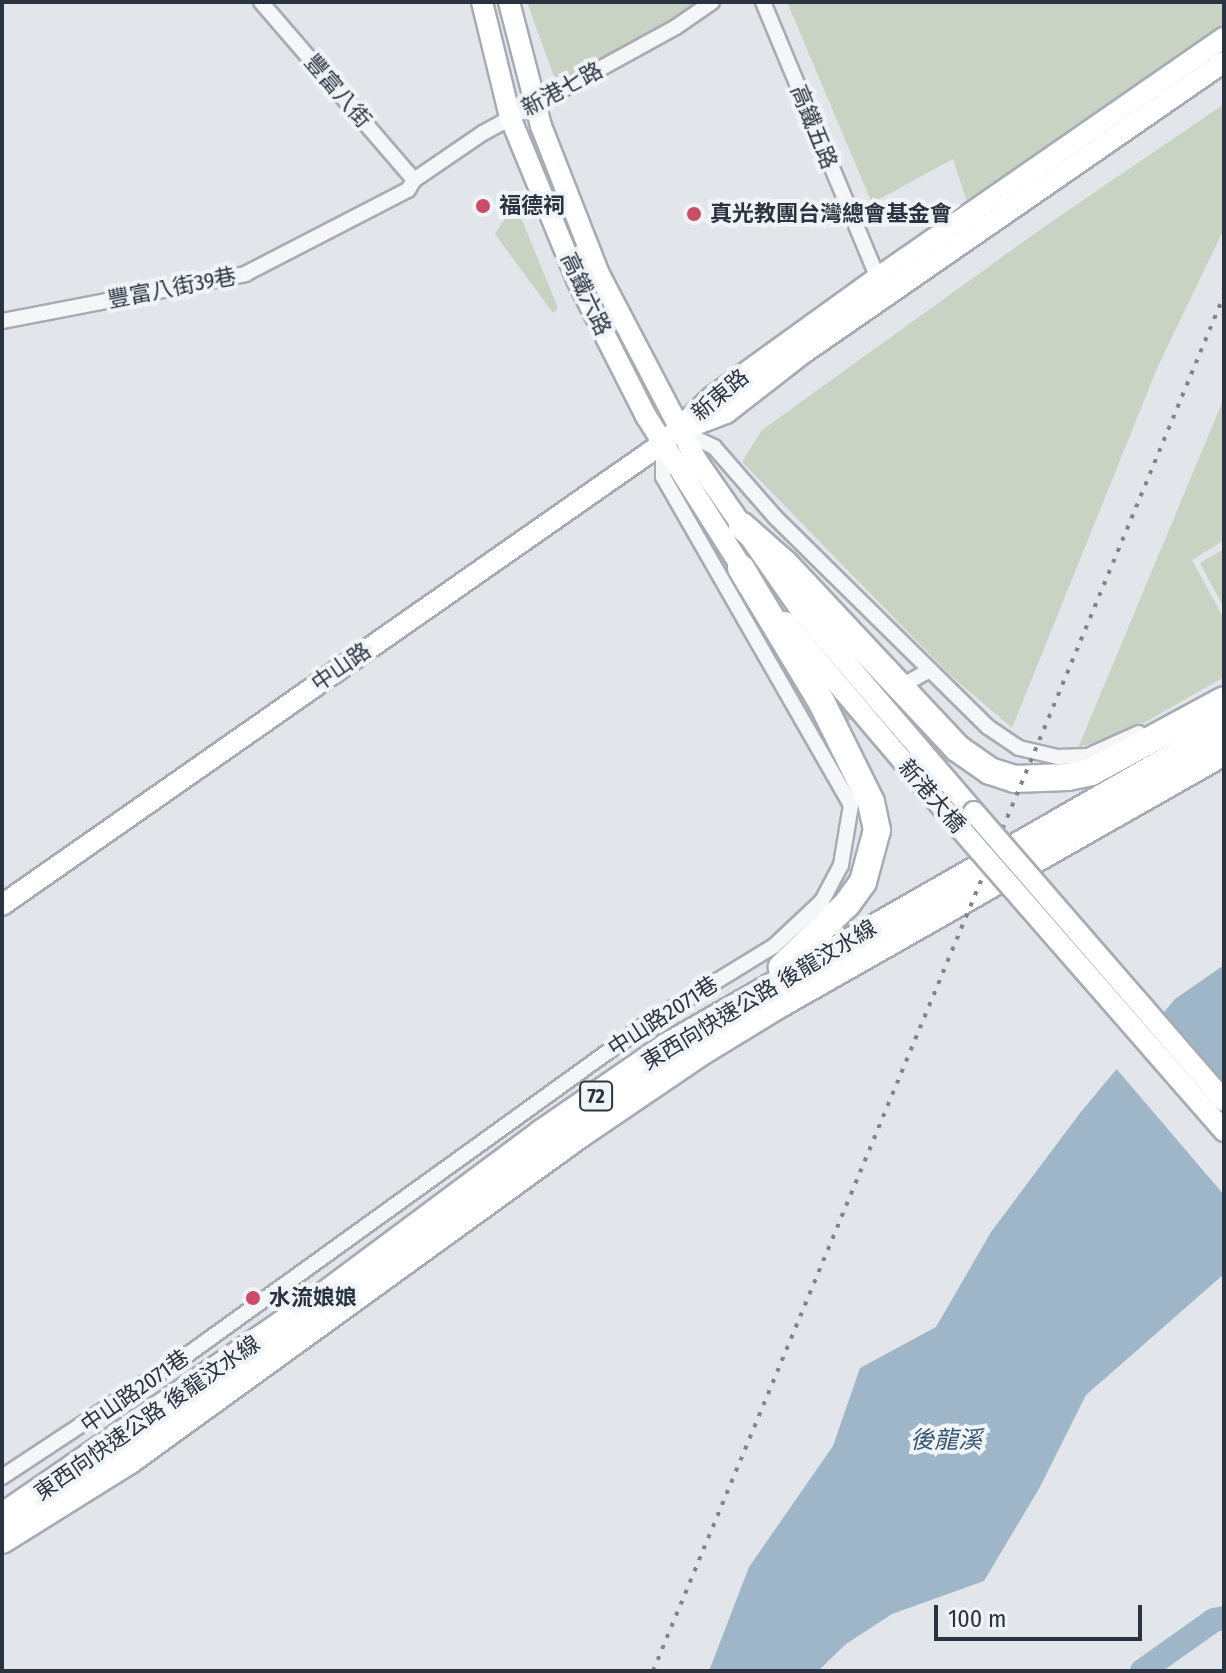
<!DOCTYPE html>
<html>
<head>
<meta charset="utf-8">
<style>
	body { margin:0 }
	#map { position:relative; width:1226px; height:1673px; overflow:hidden; background:#e2e5ea; font-family:"Fira Sans Condensed","Noto Sans TC",sans-serif }
	div>[style] { position:absolute }
	[style*='--x'] { left:calc(var(--x)*1px); top:calc(var(--y)*1px); width:calc(var(--w)*1px); rotate:calc(var(--a)*1deg) }
	.green>* { inset:0; background:#c8d3c3 }
	.water>* { inset:0; background:#9eb6c8 }
	.pier>* { inset:0; background:#e2e5ea }
	.river>* { height:24px; margin:-12px; padding:0 12px; transform-origin:12px; border-radius:12px; background:#9eb6c8 }
	.street-tunnel>* { height:14px; margin-top:-7px; transform-origin:0; background:repeating-linear-gradient(90deg,#bdc2c8 0 14px,transparent 0 21px) }
	.roads { filter:drop-shadow(2px 0 #a7acb4) drop-shadow(-2px 0 #a7acb4) drop-shadow(0 2px #a7acb4) drop-shadow(0 -2px #a7acb4) }
	.street>* { height:14px; margin:-7px; padding:0 7px; transform-origin:7px; border-radius:7px; background:#f4f6f8 }
	.secondary>* { height:20px; margin:-10px; padding:0 10px; transform-origin:10px; border-radius:10px; background:#fff }
	.highway>* { height:26px; margin:-13px; padding:0 13px; transform-origin:13px; border-radius:13px; background:#fff }
	.rail>* { height:4px; margin-top:-2px; transform-origin:0; background:repeating-linear-gradient(90deg,#7c8693 0 4px,transparent 0 12px) }
	.bridges { filter:drop-shadow(2px 0 #a7acb4) drop-shadow(-2px 0 #a7acb4) drop-shadow(0 2px #a7acb4) drop-shadow(0 -2px #a7acb4) }
	.secondary-bridge>* { height:20px; margin:-10px; padding:0 10px; transform-origin:10px; border-radius:10px; background:#fff }
	.dots>* { width:22px; height:22px; translate:-50% -50%; box-sizing:border-box; border:4px solid #f1f4f7; border-radius:50% }
	span { translate:-50% -50%; white-space:nowrap; text-align:center; line-height:1.15; -webkit-text-stroke:8px #f1f4f7; paint-order:stroke }
	.shield-label span { padding:2px 6px; background:#f1f4f7; border:2px solid; border-radius:6px; -webkit-text-stroke-width:0 }
	.shield-label { font-size:20px; color:#2a3441; font-weight:700 }
	.street-label { font-size:22px; color:#2a3441 }
	.poi-label { font-size:22px; color:#2a3441; font-weight:700 }
	.left { translate:0 -50%; text-align:left }
	.water-label { font-size:24px; color:#365674; font-style:italic }
	.frame { position:absolute; inset:0; border:4px solid #2a3441; pointer-events:none }
	.scale { position:absolute; left:934px; top:1605px; width:208px; height:36px; box-sizing:border-box; border:4px solid #2a3441; border-top:0; padding-left:10px; font-size:24px; line-height:28px; white-space:nowrap; color:#2a3441; -webkit-text-stroke:6px #f1f4f7; paint-order:stroke }
</style>
</head>
<body>
<div id="map">
	<div class="green">
		<div style="clip-path:polygon(527px 2px,700px 2px,592px 67px,556px 82px)"></div>
		<div style="clip-path:polygon(787px 2px,1224px 2px,1224px 23px,967px 202px,953px 159px,872px 203px)"></div>
		<div style="clip-path:polygon(1224px 104px,1224px 229px,1158px 366px,1012px 728px,949px 674px,742px 462px,762px 430px,1041px 229px)"></div>
		<div style="clip-path:polygon(515px 203px,558px 308px,553px 313px,495px 234px)"></div>
		<div style="clip-path:polygon(1224px 398px,1224px 540px,1192px 560px,1224px 619px,1224px 677px,1135px 728px,1078px 748px)"></div>
		<div style="clip-path:polygon(1224px 549px,1224px 608px,1200px 563px)"></div>
	</div>
	<div class="water">
		<div style="clip-path:polygon(1224px 965px,1224px 1274px,1086px 1395px,1040px 1487px,984px 1581px,892px 1614px,846px 1644px,818px 1671px,709px 1671px,749px 1567px,833px 1446px,860px 1368px,936px 1327px,991px 1232px,1080px 1113px,1175px 999px)"></div>
	</div>
	<div class="pier">
		<div style="clip-path:polygon(1147px 1026px,1224px 1116px,1224px 1195px,1114px 1066px)"></div>
	</div>
	<div class="river">
		<div style="--x:1142;--y:1671;--w:88;--a:-35.3"></div>
		<div style="--x:1214;--y:1620;--w:10;--a:-11"></div>
	</div>
	<div class="street-tunnel">
		<div style="--x:818;--y:729;--w:52;--a:-27.6"></div>
	</div>
	<div class="roads">
		<div class="street">
			<div style="--x:261;--y:2;--w:235;--a:49.3"></div>
			<div style="--x:763;--y:2;--w:308;--a:67.4"></div>
			<div style="--x:2;--y:321;--w:248;--a:-10.9"></div>
			<div style="--x:245;--y:274;--w:183;--a:-27.3"></div>
			<div style="--x:408;--y:190;--w:12;--a:-59"></div>
			<div style="--x:414;--y:180;--w:83;--a:-34.3"></div>
			<div style="--x:483;--y:133;--w:220;--a:-28.8"></div>
			<div style="--x:676;--y:27;--w:44;--a:-34.8"></div>
			<div style="--x:680;--y:431;--w:38;--a:25"></div>
			<div style="--x:714;--y:447;--w:93;--a:48.9"></div>
			<div style="--x:775;--y:517;--w:299;--a:44.6"></div>
			<div style="--x:988;--y:727;--w:37;--a:34"></div>
			<div style="--x:1019;--y:748;--w:40;--a:13"></div>
			<div style="--x:1058;--y:757;--w:30;--a:-2"></div>
			<div style="--x:1088;--y:756;--w:56;--a:-24.3"></div>
			<div style="--x:903;--y:685;--w:31;--a:-29"></div>
			<div style="--x:2;--y:1477;--w:222;--a:-33.4"></div>
			<div style="--x:187;--y:1355;--w:565;--a:-35.77"></div>
			<div style="--x:645;--y:1025;--w:151;--a:-31.5"></div>
			<div style="--x:774;--y:946;--w:66;--a:-43.2"></div>
			<div style="--x:822;--y:901;--w:41;--a:-62.2"></div>
			<div style="--x:841;--y:865;--w:61;--a:-80.5"></div>
			<div style="--x:851;--y:805;--w:378;--a:-119.8"></div>
			<div style="--x:663;--y:477;--w:34;--a:-90"></div>
		</div>
		<div class="secondary">
			<div style="--x:482;--y:2;--w:118;--a:76.3"></div>
			<div style="--x:510;--y:117;--w:178;--a:67.6"></div>
			<div style="--x:578;--y:282;--w:150;--a:63.1"></div>
			<div style="--x:646;--y:416;--w:193;--a:57.7"></div>
			<div style="--x:509;--y:2;--w:128;--a:75.5"></div>
			<div style="--x:541;--y:126;--w:159;--a:68.6"></div>
			<div style="--x:599;--y:274;--w:208;--a:62.4"></div>
			<div style="--x:695;--y:458;--w:184;--a:55.2"></div>
			<div style="--x:800;--y:609;--w:267;--a:49.4"></div>
			<div style="--x:687;--y:428;--w:42;--a:-21"></div>
			<div style="--x:726;--y:413;--w:96;--a:-37.8"></div>
			<div style="--x:802;--y:354;--w:513;--a:-34.68"></div>
			<div style="--x:785;--y:622;--w:267;--a:49.7"></div>
			<div style="--x:2;--y:905;--w:806;--a:-34.95"></div>
			<div style="--x:663;--y:443;--w:67;--a:-43.2"></div>
			<div style="--x:712;--y:397;--w:203;--a:-35.8"></div>
			<div style="--x:877;--y:278;--w:422;--a:-34.7"></div>
		</div>
		<div class="highway">
			<div style="--x:742;--y:526;--w:57;--a:41.5"></div>
			<div style="--x:785;--y:564;--w:252;--a:46.9"></div>
			<div style="--x:957;--y:748;--w:40;--a:34.9"></div>
			<div style="--x:990;--y:771;--w:25;--a:18"></div>
			<div style="--x:1014;--y:779;--w:54;--a:-2.1"></div>
			<div style="--x:1068;--y:777;--w:24;--a:-12"></div>
			<div style="--x:1091;--y:772;--w:151;--a:-28.4"></div>
			<div style="--x:741;--y:568;--w:157;--a:59"></div>
			<div style="--x:822;--y:703;--w:110;--a:63.7"></div>
			<div style="--x:871;--y:802;--w:29;--a:78"></div>
			<div style="--x:877;--y:830;--w:54;--a:105.1"></div>
			<div style="--x:863;--y:882;--w:27;--a:126"></div>
			<div style="--x:847;--y:904;--w:91;--a:135.9"></div>
			<div style="--x:2;--y:1517;--w:387;--a:-34.5"></div>
			<div style="--x:321;--y:1298;--w:276;--a:-36.7"></div>
			<div style="--x:542;--y:1133;--w:153;--a:-34.6"></div>
			<div style="--x:668;--y:1046;--w:641;--a:-29.77"></div>
			<div style="--x:2;--y:1540;--w:151;--a:-32"></div>
			<div style="--x:130;--y:1460;--w:554;--a:-35.9"></div>
			<div style="--x:579;--y:1135;--w:144;--a:-34.2"></div>
			<div style="--x:698;--y:1054;--w:96;--a:-31.4"></div>
			<div style="--x:780;--y:1004;--w:511;--a:-29.58"></div>
		</div>
	</div>
	<div class="rail">
		<div style="--x:653;--y:1671;--w:1490;--a:-67.46"></div>
	</div>
	<div class="bridges">
		<div class="secondary-bridge">
			<div style="--x:974;--y:812;--w:382;--a:49.1"></div>
			<div style="--x:958;--y:826;--w:405;--a:48.9"></div>
		</div>
	</div>
	<div class="dots">
		<div style="left:483px;top:206px;background:#ca4c67"></div>
		<div style="left:694px;top:214px;background:#ca4c67"></div>
		<div style="left:253px;top:1298px;background:#ca4c67"></div>
	</div>
	<div class="shield-label">
		<span style="left:596px;top:1096px">72</span>
	</div>
	<div class="street-label">
		<span style="left:562px;top:89px;rotate:-28deg">新港七路</span>
		<span style="left:338px;top:91px;rotate:49deg">豐富八街</span>
		<span style="left:814px;top:127px;rotate:68deg">高鐵五路</span>
		<span style="left:172px;top:288px;rotate:-11deg">豐富八街39巷</span>
		<span style="left:586px;top:294px;rotate:65deg">高鐵六路</span>
		<span style="left:720px;top:395px;rotate:-40deg">新東路</span>
		<span style="left:341px;top:667px;rotate:-35deg">中山路</span>
		<span style="left:932px;top:796px;rotate:49deg">新港大橋</span>
		<span style="left:759px;top:995px;rotate:-31deg">東西向快速公路 後龍汶水線</span>
		<span style="left:663px;top:1016px;rotate:-33deg">中山路2071巷</span>
		<span style="left:135px;top:1391px;rotate:-35deg">中山路2071巷</span>
		<span style="left:147px;top:1418px;rotate:-35deg">東西向快速公路 後龍汶水線</span>
	</div>
	<div class="poi-label">
		<span class="left" style="left:499px;top:206px">福德祠</span>
		<span class="left" style="left:710px;top:214px">真光教團台灣總會基金會</span>
		<span class="left" style="left:269px;top:1298px">水流娘娘</span>
	</div>
	<div class="water-label">
		<span style="left:946px;top:1441px">後龍溪</span>
	</div>
	<div class="frame"></div>
	<div class="scale">100 m</div>
</div>
</body>
</html>
